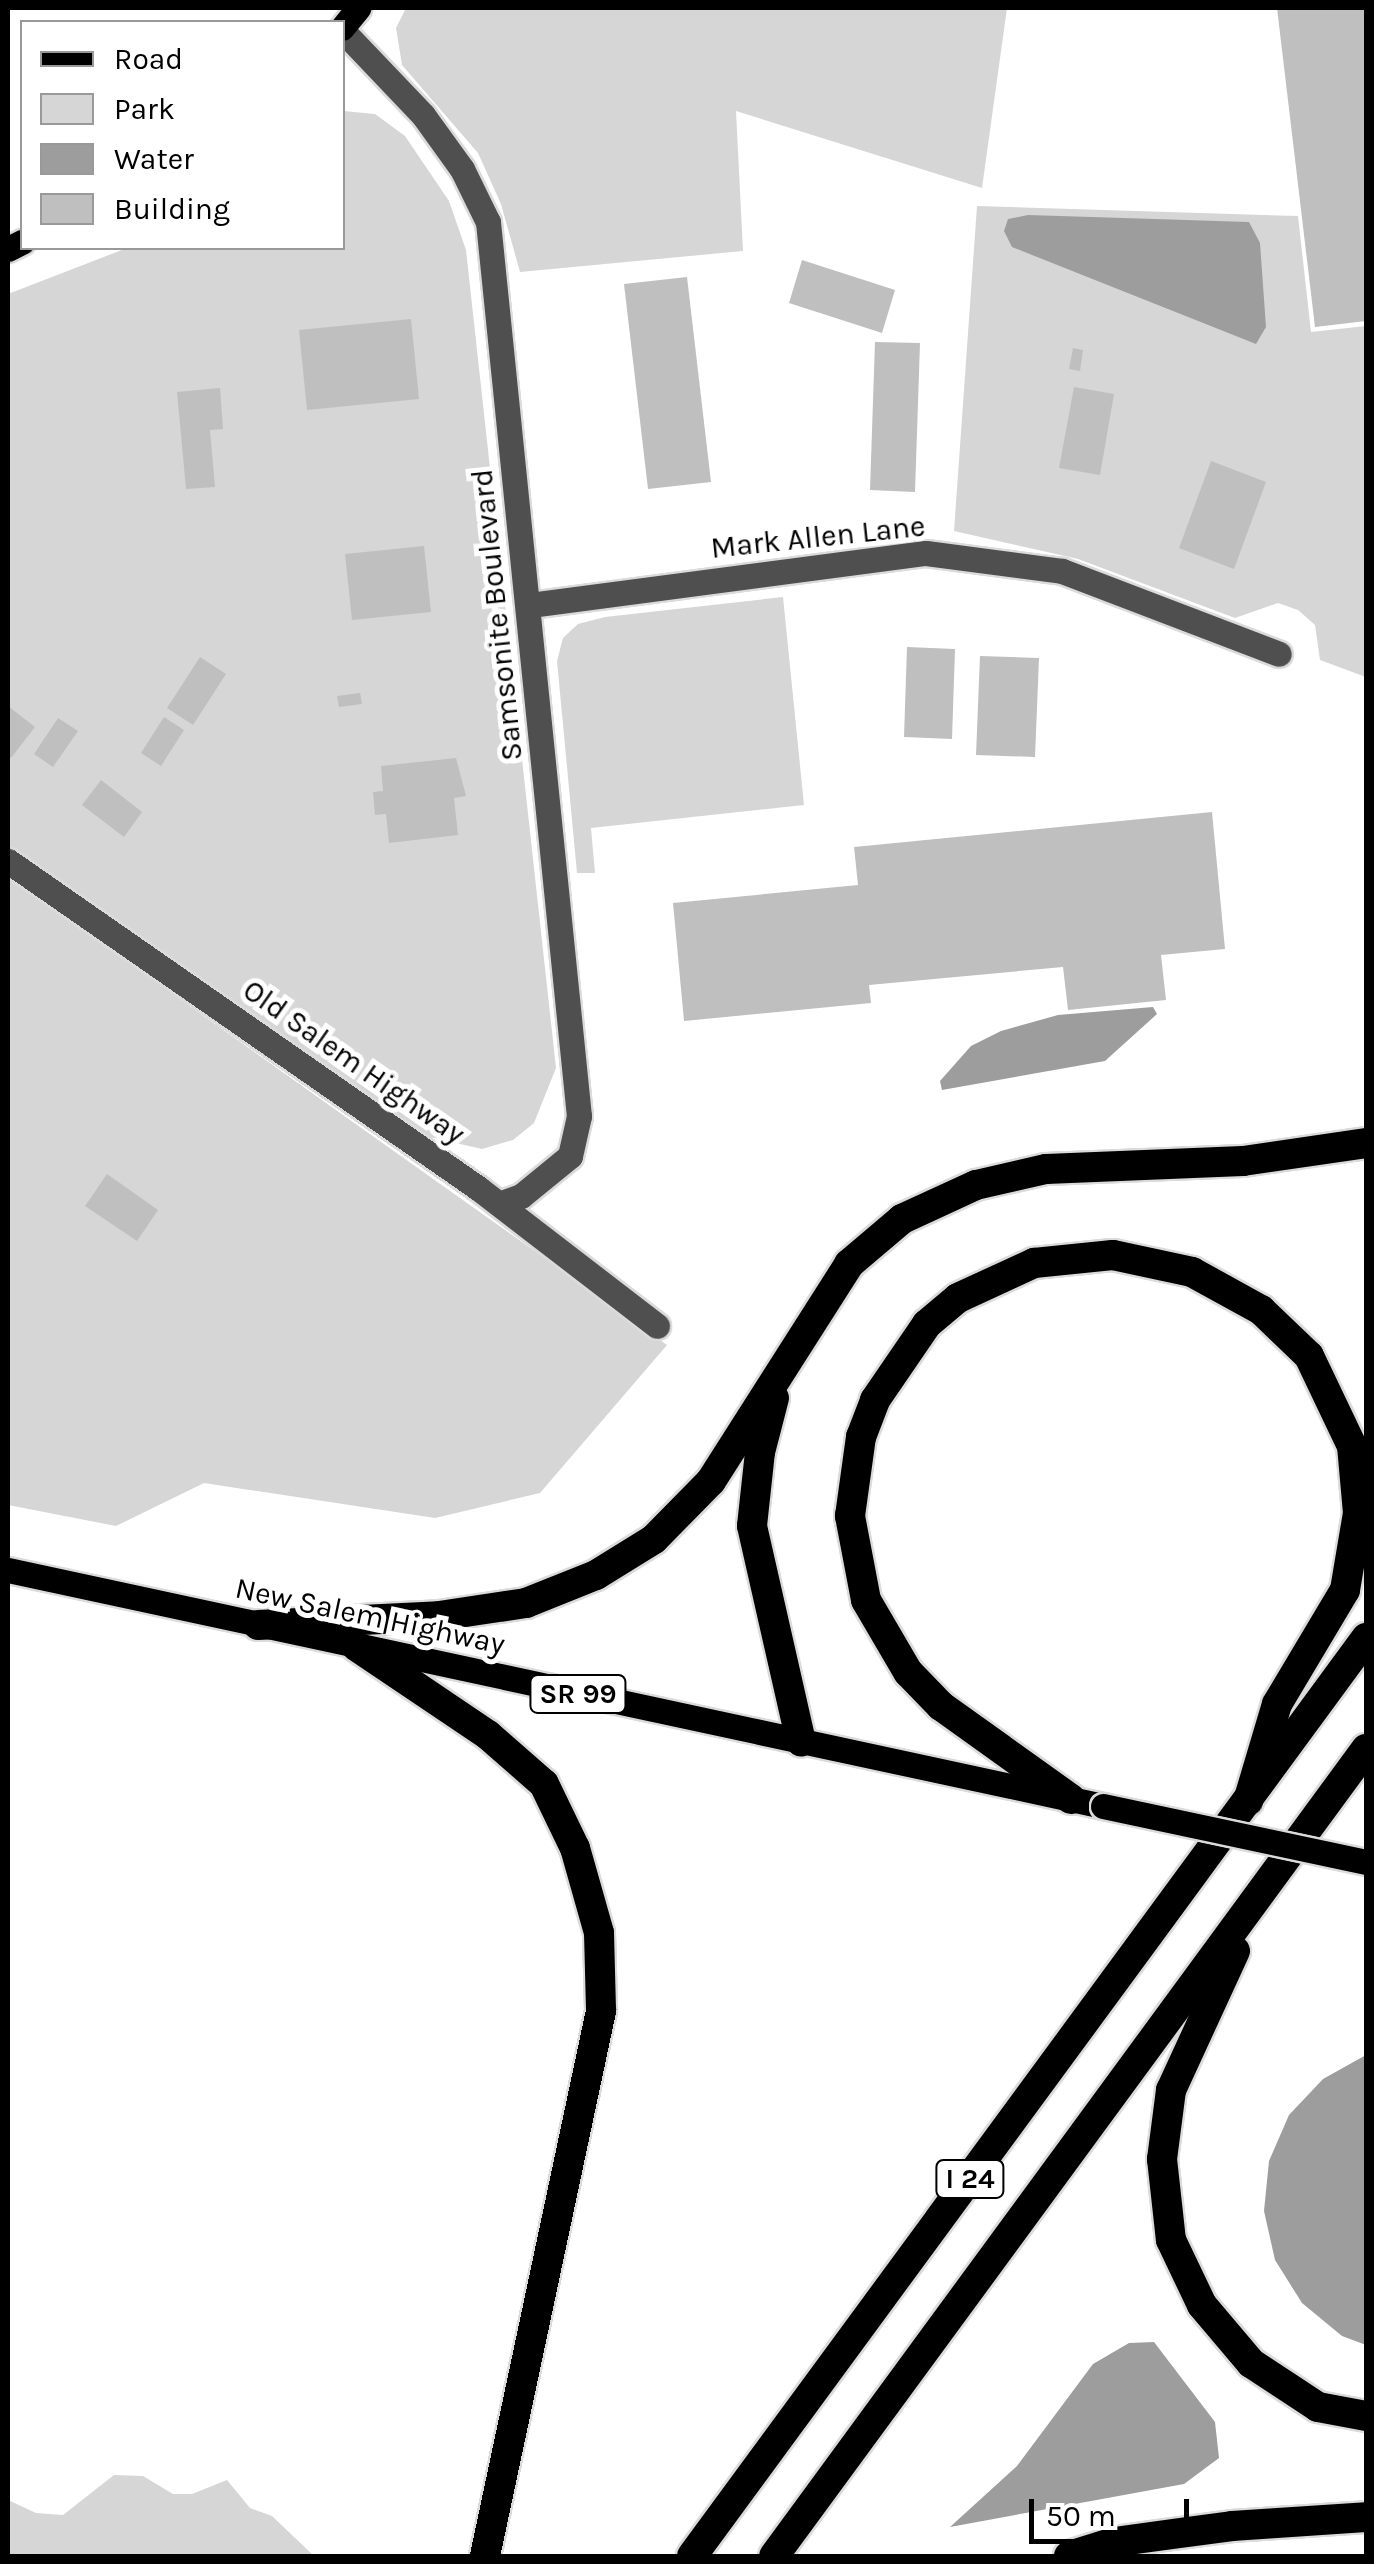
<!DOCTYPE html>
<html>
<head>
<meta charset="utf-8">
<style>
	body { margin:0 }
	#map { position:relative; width:1374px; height:2564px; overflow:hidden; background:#fff; font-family:Karla,sans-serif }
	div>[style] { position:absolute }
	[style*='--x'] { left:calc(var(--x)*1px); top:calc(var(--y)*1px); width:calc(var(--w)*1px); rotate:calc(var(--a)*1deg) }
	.green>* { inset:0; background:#d6d6d6 }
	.water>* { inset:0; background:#9d9d9d }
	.building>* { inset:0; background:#bfbfbf }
	.roads { filter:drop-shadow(2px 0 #dbdbdb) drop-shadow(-2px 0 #dbdbdb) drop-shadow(0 2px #dbdbdb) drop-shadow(0 -2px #dbdbdb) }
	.minor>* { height:25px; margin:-12.5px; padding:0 12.5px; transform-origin:12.5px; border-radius:12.5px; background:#4f4f4f }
	.major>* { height:25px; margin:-12.5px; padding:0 12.5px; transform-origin:12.5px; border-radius:12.5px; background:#000 }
	.highway>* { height:30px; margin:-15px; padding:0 15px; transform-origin:15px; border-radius:15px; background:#000 }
	.bridges { filter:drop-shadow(2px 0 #dbdbdb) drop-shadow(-2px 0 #dbdbdb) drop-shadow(0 2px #dbdbdb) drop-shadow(0 -2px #dbdbdb) }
	.major-bridge>* { height:25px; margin:-12.5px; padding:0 12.5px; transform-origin:12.5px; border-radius:12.5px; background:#000 }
	span { translate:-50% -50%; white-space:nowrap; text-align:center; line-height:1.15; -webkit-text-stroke:10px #fff; paint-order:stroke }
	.shield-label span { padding:2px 8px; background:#fff; border:2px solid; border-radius:8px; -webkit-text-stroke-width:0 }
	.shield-label { font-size:28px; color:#000; font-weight:700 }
	.street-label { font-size:30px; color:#000 }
	.frame { position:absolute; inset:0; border:10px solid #000; pointer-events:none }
	.legend { position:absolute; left:20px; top:20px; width:325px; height:230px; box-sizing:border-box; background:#fff; border:2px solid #999; margin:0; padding:12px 18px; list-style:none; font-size:30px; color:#000 }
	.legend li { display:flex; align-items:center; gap:20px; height:50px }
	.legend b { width:50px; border:2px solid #999 }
	.scale { position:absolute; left:1029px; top:2499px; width:160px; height:45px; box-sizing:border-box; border:5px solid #000; border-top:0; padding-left:12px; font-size:30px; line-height:35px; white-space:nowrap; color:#000; -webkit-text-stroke:8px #fff; paint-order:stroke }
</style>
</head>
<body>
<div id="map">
	<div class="green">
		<div style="clip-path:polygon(406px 8px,1007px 8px,982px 188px,736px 111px,743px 251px,520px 272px,501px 204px,478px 153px,402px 65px,396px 28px)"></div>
		<div style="clip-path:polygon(343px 111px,375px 114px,405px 136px,449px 201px,466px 250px,556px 1068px,534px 1123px,513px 1140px,482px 1149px,421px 1135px,8px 846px,8px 294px,127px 248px,342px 248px)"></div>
		<div style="clip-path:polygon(977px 206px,1298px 216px,1311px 332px,1366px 326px,1366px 677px,1320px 660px,1315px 625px,1298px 610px,1278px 603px,1235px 618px,1078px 559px,954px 531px)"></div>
		<div style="clip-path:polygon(783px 597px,804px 805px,591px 828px,595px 873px,577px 873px,557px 661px,563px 638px,578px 624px,605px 617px)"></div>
		<div style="clip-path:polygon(8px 877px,667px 1345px,540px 1493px,435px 1518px,204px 1483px,116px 1526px,8px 1505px)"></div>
		<div style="clip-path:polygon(114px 2475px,143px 2476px,173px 2494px,192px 2494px,227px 2480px,250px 2508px,272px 2516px,314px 2556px,8px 2556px,8px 2500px,36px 2513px,63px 2515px)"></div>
	</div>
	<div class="water">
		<div style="clip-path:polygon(1028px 215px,1249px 222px,1260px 243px,1266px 327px,1256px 344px,1012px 247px,1004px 231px,1008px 219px)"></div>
		<div style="clip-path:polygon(1153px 1007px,1157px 1014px,1105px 1061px,942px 1090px,940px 1081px,971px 1046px,1001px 1031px,1058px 1015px)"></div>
		<div style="clip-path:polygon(1366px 2055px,1366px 2345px,1342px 2336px,1302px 2303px,1275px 2260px,1264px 2211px,1269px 2161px,1289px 2115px,1323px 2079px)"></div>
		<div style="clip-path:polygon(1154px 2342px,1215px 2422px,1219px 2458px,1184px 2484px,950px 2527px,1017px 2466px,1093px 2364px,1129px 2343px)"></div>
	</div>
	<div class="building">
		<div style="clip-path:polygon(1277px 8px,1366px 8px,1366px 321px,1315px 327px)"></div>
		<div style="clip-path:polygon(802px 260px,895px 290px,882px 333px,789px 303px)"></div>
		<div style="clip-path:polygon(687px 277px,711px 482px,648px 489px,624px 284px)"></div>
		<div style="clip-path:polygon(411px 319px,419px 399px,307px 410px,299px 330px)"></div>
		<div style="clip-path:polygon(875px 342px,920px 343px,915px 492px,870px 490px)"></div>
		<div style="clip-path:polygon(1073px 348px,1083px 350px,1080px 371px,1069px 369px)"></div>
		<div style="clip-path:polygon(1074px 387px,1114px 394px,1100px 475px,1059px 468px)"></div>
		<div style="clip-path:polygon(220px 388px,223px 429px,210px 430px,215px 487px,186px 489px,177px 392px)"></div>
		<div style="clip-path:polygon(1211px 461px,1266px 482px,1234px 569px,1179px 548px)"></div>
		<div style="clip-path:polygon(424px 546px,431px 612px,352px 620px,345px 554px)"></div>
		<div style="clip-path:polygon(907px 647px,955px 649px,952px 739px,904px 737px)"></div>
		<div style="clip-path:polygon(980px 656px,1039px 658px,1035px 757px,976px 755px)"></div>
		<div style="clip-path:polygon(200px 657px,226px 674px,193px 725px,167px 708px)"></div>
		<div style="clip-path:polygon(360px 693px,362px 704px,339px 707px,337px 696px)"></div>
		<div style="clip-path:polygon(8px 706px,35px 727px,11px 758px,8px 756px)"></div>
		<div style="clip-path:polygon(164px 717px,184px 730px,161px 766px,141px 753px)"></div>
		<div style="clip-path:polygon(58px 718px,78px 731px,53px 767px,34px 754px)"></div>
		<div style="clip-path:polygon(456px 758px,466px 796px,454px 798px,458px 835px,389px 843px,386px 814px,375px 815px,373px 792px,383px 791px,381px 766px)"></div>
		<div style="clip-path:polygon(101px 780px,142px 812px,124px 837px,82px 805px)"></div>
		<div style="clip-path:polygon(1212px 812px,1225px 949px,1161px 955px,1166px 1000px,1068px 1010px,1063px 967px,869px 985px,871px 1003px,684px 1021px,673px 903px,858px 885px,854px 847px)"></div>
		<div style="clip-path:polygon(107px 1174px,158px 1210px,137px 1241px,85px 1206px)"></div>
	</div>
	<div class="roads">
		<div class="minor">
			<div style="--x:342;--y:30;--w:117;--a:46.4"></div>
			<div style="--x:423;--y:115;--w:67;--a:54.2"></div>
			<div style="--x:462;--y:169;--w:59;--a:63.9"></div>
			<div style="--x:488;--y:222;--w:899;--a:84.19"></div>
			<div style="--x:579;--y:1116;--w:41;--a:102.7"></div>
			<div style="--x:570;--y:1156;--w:63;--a:140.8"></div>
			<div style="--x:521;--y:1196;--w:23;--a:160"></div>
			<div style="--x:530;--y:605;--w:399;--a:-7.5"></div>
			<div style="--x:926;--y:553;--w:137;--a:7.5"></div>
			<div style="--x:1062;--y:571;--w:232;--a:20.9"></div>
			<div style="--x:8;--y:861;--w:573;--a:34.83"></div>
			<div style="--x:478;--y:1188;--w:226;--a:37.6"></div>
		</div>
		<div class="major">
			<div style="--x:342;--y:28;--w:26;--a:-51"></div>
			<div style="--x:8;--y:249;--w:16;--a:-27"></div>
			<div style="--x:8;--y:1570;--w:1120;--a:12.16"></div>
		</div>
		<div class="highway">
			<div style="--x:774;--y:1398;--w:56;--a:104.5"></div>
			<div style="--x:760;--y:1452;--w:74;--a:96.2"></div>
			<div style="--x:752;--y:1526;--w:221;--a:77.2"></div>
			<div style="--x:258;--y:1625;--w:181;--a:-2.8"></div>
			<div style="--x:439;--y:1616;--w:88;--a:-8.5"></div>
			<div style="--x:526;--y:1603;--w:75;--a:-21.8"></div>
			<div style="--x:596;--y:1575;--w:68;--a:-31.8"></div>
			<div style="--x:654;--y:1539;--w:81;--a:-45.5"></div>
			<div style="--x:711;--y:1481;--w:257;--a:-57.5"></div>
			<div style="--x:849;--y:1264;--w:70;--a:-40.3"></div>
			<div style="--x:902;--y:1219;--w:81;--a:-24.7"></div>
			<div style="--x:976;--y:1185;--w:72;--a:-12.9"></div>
			<div style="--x:1046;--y:1169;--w:197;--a:-2.3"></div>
			<div style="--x:1243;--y:1161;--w:124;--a:-8.3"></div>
			<div style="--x:356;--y:1646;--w:159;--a:34"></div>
			<div style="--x:488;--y:1735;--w:74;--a:41.2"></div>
			<div style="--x:544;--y:1784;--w:71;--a:64.2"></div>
			<div style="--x:575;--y:1848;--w:88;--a:74.2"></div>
			<div style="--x:599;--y:1933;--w:78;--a:88.5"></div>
			<div style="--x:601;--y:2011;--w:557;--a:102.02"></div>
			<div style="--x:1071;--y:1799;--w:160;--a:-144.4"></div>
			<div style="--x:941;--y:1706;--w:47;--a:-134.1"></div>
			<div style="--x:908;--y:1672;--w:83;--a:-120.3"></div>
			<div style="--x:866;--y:1600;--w:86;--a:-100.8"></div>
			<div style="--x:850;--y:1516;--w:80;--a:-82.1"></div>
			<div style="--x:861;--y:1437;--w:40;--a:-69"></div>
			<div style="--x:875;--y:1400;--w:92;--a:-55.6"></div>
			<div style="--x:927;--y:1324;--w:40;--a:-40"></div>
			<div style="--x:958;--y:1298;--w:84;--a:-24.7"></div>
			<div style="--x:1034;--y:1263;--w:79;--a:-5.8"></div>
			<div style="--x:1113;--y:1255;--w:81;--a:12.1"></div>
			<div style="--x:1192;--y:1272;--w:79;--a:28.8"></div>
			<div style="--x:1261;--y:1310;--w:66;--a:43.8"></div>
			<div style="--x:1309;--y:1356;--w:100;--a:64.5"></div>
			<div style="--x:1352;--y:1446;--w:67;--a:84.9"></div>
			<div style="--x:1358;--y:1513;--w:78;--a:99.6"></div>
			<div style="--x:1345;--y:1590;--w:133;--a:120.8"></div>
			<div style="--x:1277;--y:1704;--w:101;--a:106.6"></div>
			<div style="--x:1235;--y:1951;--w:153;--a:114.7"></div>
			<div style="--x:1171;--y:2090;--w:70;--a:97.4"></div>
			<div style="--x:1162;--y:2159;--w:81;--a:83.7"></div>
			<div style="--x:1171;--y:2240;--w:72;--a:64.5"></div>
			<div style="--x:1202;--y:2305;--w:76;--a:49.8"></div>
			<div style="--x:1251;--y:2363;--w:80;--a:33.3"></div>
			<div style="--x:1318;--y:2407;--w:49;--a:10.6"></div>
			<div style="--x:692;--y:2556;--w:1139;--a:-53.71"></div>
			<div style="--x:774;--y:2556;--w:1001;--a:-53.74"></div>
			<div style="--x:1069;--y:2556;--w:47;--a:-17.3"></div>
			<div style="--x:1114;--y:2542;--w:119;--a:-7.7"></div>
			<div style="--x:1232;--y:2526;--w:134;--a:-3.8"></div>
		</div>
	</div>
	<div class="bridges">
		<div class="major-bridge">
			<div style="--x:1103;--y:1806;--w:269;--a:12"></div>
		</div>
	</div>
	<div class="shield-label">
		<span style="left:578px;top:1694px">SR 99</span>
		<span style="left:970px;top:2179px">I 24</span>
	</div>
	<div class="street-label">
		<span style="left:818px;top:537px;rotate:-6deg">Mark Allen Lane</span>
		<span style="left:497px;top:615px;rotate:-96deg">Samsonite Boulevard</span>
		<span style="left:354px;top:1062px;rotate:35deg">Old Salem Highway</span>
		<span style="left:370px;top:1616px;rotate:12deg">New Salem Highway</span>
	</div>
	<div class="frame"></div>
	<ul class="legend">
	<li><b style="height:12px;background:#000"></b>Road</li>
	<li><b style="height:28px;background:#d6d6d6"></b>Park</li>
	<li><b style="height:28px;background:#9d9d9d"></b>Water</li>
	<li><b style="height:28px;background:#bfbfbf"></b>Building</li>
	</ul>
	<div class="scale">50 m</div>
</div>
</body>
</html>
